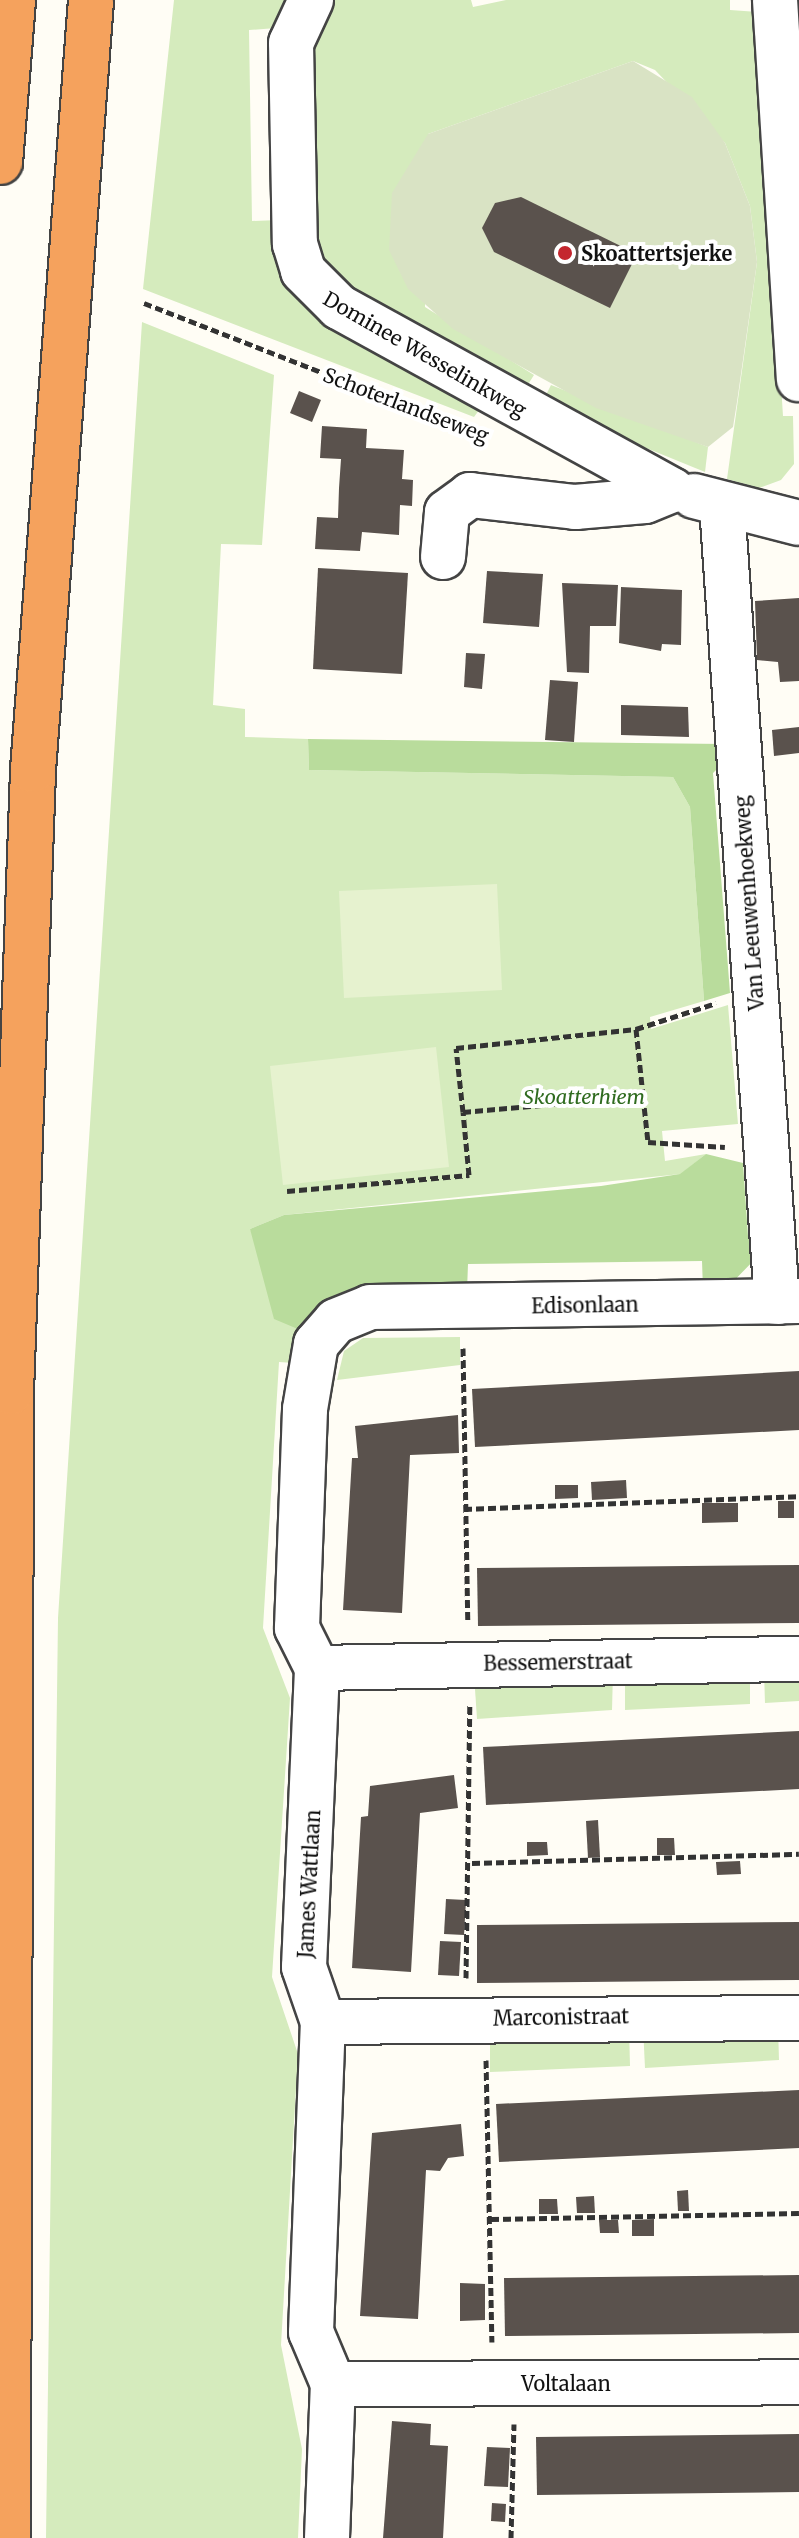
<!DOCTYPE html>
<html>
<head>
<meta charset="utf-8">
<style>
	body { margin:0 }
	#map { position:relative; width:799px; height:2538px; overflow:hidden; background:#fffdf5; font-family:Merriweather,serif }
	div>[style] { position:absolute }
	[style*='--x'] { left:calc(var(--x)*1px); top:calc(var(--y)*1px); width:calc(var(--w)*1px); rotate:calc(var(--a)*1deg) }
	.green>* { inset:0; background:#d5ebbd }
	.forest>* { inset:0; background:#b9dc9c }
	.cemetery>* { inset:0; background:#d9e3c4 }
	.pitch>* { inset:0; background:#e6f2cf }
	.building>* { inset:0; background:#5a524d }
	.path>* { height:5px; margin-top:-2.5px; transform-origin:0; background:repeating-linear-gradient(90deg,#333 0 8px,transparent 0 12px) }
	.roads { filter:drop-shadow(2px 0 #444) drop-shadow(-2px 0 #444) drop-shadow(0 2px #444) drop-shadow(0 -2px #444) }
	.minor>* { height:44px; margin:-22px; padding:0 22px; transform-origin:22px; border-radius:22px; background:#fff }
	.highway>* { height:44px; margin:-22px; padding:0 22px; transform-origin:22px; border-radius:22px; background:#f5a25d }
	.dots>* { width:22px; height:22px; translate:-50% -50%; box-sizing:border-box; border:4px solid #fff; border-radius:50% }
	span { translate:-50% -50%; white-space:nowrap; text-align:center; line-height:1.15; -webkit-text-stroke:8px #fff; paint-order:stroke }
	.poi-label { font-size:20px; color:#111; font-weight:700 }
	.left { translate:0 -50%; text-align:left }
	.street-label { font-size:20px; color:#111 }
	.park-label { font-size:20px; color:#2f6b1f; font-style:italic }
</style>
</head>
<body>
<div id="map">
	<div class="green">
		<div style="clip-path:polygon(174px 0,287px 0,276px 28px,249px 30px,252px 221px,279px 220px,281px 255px,482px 406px,474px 417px,143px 289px)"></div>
		<div style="clip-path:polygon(334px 0,471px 0,473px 7px,506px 0,730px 0,730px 10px,758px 12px,783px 416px,793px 416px,794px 464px,781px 480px,759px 488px,727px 479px,757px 262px,750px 206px,725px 143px,655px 70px,633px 61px,428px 134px,425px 307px,534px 375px,522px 394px,341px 290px,317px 266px,309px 36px)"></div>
		<div style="clip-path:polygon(142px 322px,274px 375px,262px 545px,221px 544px,213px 705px,245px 709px,245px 737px,308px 739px,309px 770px,673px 777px,690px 807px,704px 1001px,650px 1017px,651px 1029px,728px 1005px,738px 1124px,662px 1131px,665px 1161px,706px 1154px,681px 1174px,284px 1215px,250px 1229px,305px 1332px,294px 1363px,279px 1362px,263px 1628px,290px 1698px,272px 1977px,298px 2054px,281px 2345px,302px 2449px,298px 2538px,46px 2538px,58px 1618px)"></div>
		<div style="clip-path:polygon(551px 385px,708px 447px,705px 472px,541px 405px)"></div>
		<div style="clip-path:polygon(460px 1337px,460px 1365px,337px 1380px,344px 1351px,363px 1338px)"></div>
		<div style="clip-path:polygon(613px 1672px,612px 1710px,477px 1719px,474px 1674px)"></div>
		<div style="clip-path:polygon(625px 1672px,750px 1672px,750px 1704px,625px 1710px)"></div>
		<div style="clip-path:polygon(764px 1672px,799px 1672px,799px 1701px,765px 1703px)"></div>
		<div style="clip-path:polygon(643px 2026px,778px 2026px,779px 2060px,645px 2068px)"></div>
		<div style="clip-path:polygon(629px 2027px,630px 2066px,490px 2072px,490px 2029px)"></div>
	</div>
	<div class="forest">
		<div style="clip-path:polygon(308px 739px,724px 744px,725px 761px,713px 773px,730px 993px,704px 1001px,690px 807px,673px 777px,309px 770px)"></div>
		<div style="clip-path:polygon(706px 1154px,743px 1163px,748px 1236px,757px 1247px,758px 1256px,725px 1290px,703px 1290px,702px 1261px,468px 1264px,467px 1291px,305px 1332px,274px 1319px,250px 1229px,284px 1215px,601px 1186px,680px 1174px)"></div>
	</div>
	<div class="cemetery">
		<div style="clip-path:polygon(633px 61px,692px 97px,725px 143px,750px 206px,757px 262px,737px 402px,733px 427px,708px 447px,596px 408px,453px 329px,408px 289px,389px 250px,392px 193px,428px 134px)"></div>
	</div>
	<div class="pitch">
		<div style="clip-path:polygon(497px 884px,502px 990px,344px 998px,339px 891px)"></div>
		<div style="clip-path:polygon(436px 1047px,449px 1167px,283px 1185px,270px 1066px)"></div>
	</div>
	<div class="building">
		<div style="clip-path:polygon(521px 197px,637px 254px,610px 308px,494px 252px,482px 228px,495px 203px)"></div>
		<div style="clip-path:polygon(299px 391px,321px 400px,312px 422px,290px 413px)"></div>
		<div style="clip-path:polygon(322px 426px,367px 429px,366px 448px,404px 450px,402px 479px,413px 480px,412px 506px,400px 505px,399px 535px,362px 532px,360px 551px,315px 549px,317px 517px,338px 518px,339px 488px,341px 459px,320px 458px)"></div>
		<div style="clip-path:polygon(318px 568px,408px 573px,402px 674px,313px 669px)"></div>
		<div style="clip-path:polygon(487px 571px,543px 574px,539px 627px,483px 623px)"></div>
		<div style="clip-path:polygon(562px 583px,618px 585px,616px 626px,590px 626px,589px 673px,567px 672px)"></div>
		<div style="clip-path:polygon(621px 587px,682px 590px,681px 645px,662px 644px,661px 651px,619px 643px)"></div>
		<div style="clip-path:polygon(799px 598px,799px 681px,780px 682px,778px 662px,757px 660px,755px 601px)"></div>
		<div style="clip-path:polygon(466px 653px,485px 654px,482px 689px,464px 687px)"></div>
		<div style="clip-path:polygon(550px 680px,578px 682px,574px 742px,545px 740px)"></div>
		<div style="clip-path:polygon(621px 705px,688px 707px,689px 737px,621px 735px)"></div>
		<div style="clip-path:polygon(799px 727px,799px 753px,774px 756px,772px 730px)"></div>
		<div style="clip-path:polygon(799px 1371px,799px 1430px,475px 1447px,472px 1389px)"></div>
		<div style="clip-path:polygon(458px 1415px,459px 1453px,410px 1455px,402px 1613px,343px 1610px,352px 1458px,358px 1458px,355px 1426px)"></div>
		<div style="clip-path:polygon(626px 1480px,627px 1498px,592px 1500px,591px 1482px)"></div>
		<div style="clip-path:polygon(555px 1485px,578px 1485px,578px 1498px,555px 1499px)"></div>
		<div style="clip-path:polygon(778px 1501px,794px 1501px,794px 1518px,778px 1518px)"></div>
		<div style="clip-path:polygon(738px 1503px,738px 1522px,702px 1523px,702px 1503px)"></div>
		<div style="clip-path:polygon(799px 1565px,799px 1623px,478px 1626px,477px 1568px)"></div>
		<div style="clip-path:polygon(799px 1731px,799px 1789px,486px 1805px,483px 1747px)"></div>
		<div style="clip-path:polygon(454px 1775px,458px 1808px,420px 1813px,411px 1972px,352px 1968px,361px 1817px,368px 1816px,370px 1786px)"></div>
		<div style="clip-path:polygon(598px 1820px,600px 1857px,588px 1858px,586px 1821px)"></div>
		<div style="clip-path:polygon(657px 1838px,674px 1838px,675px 1855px,657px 1855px)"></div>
		<div style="clip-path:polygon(527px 1842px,547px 1842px,548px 1855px,527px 1856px)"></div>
		<div style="clip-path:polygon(740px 1861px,741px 1874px,717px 1875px,716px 1862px)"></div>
		<div style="clip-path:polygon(446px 1899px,466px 1900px,464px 1935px,444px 1934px)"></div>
		<div style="clip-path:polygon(799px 1922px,799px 1980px,477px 1983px,477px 1925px)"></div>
		<div style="clip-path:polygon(440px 1941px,461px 1942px,459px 1976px,438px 1975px)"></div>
		<div style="clip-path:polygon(799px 2090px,799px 2148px,499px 2162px,496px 2104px)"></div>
		<div style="clip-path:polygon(461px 2124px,464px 2156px,448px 2158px,440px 2171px,426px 2170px,418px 2319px,360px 2316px,372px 2133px)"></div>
		<div style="clip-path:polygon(688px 2190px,689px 2211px,678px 2211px,677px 2191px)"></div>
		<div style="clip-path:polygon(594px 2196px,595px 2213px,577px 2213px,576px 2197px)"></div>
		<div style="clip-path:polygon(539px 2199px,557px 2199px,558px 2214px,539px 2214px)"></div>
		<div style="clip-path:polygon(654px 2219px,654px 2236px,632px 2236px,632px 2220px)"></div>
		<div style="clip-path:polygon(599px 2220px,618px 2220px,619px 2233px,600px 2233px)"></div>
		<div style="clip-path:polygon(799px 2275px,799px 2333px,505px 2336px,504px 2278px)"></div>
		<div style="clip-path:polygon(460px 2283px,485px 2284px,485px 2320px,460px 2321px)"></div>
		<div style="clip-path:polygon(392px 2421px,431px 2424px,430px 2445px,448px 2446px,443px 2538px,383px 2538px)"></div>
		<div style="clip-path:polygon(799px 2434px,799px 2492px,537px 2495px,536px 2437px)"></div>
		<div style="clip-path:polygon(487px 2447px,510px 2448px,508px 2487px,484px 2486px)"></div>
		<div style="clip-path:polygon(492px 2503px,506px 2504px,505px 2522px,491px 2521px)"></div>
	</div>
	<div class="path">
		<div style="--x:144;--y:303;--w:349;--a:21.3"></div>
		<div style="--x:636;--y:1029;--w:67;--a:84"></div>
		<div style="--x:463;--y:1112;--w:64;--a:-96.2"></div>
		<div style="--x:456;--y:1048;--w:181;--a:-6"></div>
		<div style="--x:636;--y:1029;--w:84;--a:-18"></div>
		<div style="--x:287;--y:1191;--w:183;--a:-5"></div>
		<div style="--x:469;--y:1175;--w:63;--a:-95.4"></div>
		<div style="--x:463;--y:1112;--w:181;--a:-5.1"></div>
		<div style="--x:643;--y:1096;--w:46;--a:83.8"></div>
		<div style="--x:648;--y:1142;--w:77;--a:3.7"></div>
		<div style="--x:463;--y:1348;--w:274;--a:89"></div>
		<div style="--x:464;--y:1509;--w:335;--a:-2.2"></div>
		<div style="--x:472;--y:1863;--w:327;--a:-1.6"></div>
		<div style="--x:466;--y:1978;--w:274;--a:-89.2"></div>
		<div style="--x:486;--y:2060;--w:282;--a:88.8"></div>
		<div style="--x:491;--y:2219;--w:308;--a:-1.1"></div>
		<div style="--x:511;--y:2538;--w:114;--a:-88.5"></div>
	</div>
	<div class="roads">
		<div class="minor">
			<div style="--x:311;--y:0;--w:47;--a:114.9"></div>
			<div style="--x:291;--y:43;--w:201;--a:88.9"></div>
			<div style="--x:295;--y:244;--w:28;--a:73"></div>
			<div style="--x:303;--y:271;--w:51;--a:45"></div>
			<div style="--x:339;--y:307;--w:380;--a:28.8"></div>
			<div style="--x:775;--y:0;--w:380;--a:86.4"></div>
			<div style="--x:694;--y:496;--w:108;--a:14.4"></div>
			<div style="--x:722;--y:505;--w:799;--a:86.05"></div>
			<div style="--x:443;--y:557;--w:45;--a:-84.9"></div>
			<div style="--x:447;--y:512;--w:29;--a:-36"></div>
			<div style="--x:470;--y:495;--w:106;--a:6.5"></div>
			<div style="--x:575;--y:507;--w:70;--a:-4.9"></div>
			<div style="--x:645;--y:501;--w:29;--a:-22"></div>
			<div style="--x:317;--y:1668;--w:482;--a:-1.1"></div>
			<div style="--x:323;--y:2022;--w:476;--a:-0.5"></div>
			<div style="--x:333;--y:2384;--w:466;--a:-0.2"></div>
			<div style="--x:327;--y:2538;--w:154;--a:-87.8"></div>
			<div style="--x:333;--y:2384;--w:56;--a:-112.9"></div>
			<div style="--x:311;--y:2332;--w:310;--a:-87.8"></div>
			<div style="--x:323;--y:2022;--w:58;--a:-109.1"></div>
			<div style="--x:304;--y:1967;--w:299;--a:-87.5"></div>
			<div style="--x:317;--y:1668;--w:45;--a:-116.6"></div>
			<div style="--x:297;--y:1628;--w:219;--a:-87.9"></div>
			<div style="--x:305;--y:1409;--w:66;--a:-80.4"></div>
			<div style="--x:316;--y:1344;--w:30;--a:-49"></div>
			<div style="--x:336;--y:1321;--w:37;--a:-22"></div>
			<div style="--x:370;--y:1307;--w:429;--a:-0.8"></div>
		</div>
		<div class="highway">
			<div style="--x:0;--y:162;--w:163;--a:-85.4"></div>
			<div style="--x:8;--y:2538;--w:1146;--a:-89.85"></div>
			<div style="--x:11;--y:1392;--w:622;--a:-87.97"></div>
			<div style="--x:33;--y:770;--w:772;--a:-85.69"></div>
		</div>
	</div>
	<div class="dots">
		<div style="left:565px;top:253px;background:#c4262e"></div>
	</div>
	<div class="poi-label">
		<span class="left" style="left:581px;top:253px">Skoattertsjerke</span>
	</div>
	<div class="street-label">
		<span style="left:425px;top:354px;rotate:30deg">Dominee Wesselinkweg</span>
		<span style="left:406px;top:405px;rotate:21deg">Schoterlandseweg</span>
		<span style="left:749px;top:903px;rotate:-94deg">Van Leeuwenhoekweg</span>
		<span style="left:585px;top:1305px;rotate:-1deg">Edisonlaan</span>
		<span style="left:558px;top:1662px;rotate:-1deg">Bessemerstraat</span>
		<span style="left:309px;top:1884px;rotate:-87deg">James Wattlaan</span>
		<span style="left:561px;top:2017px;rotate:-1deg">Marconistraat</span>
		<span style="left:566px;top:2383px">Voltalaan</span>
	</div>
	<div class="park-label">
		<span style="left:584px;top:1096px">Skoatterhiem</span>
	</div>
</div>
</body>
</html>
